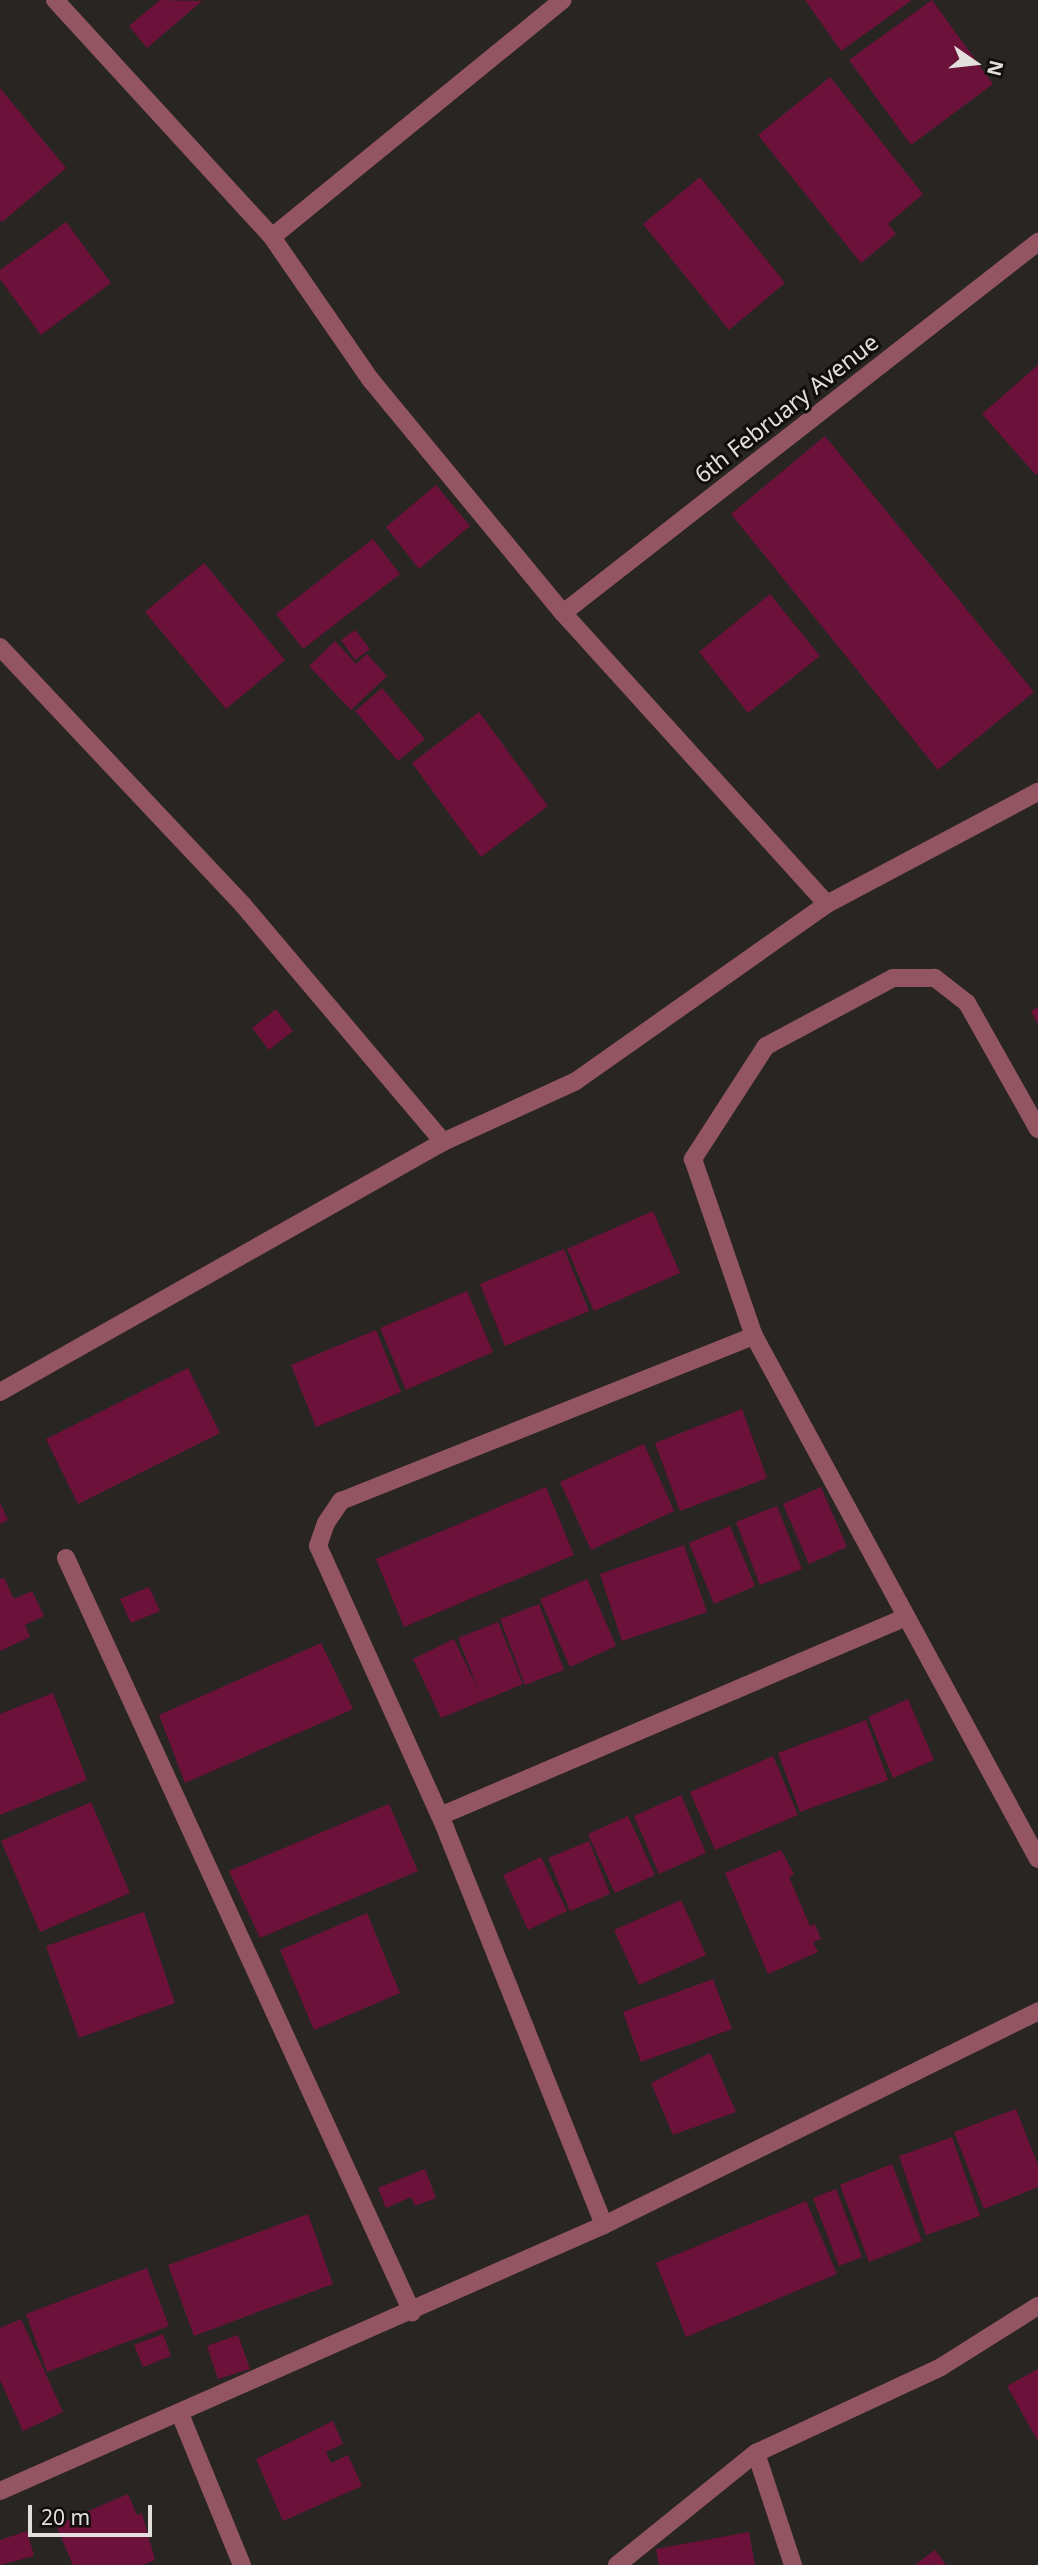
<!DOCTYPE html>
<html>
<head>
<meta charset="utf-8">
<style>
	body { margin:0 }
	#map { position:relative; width:1038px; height:2565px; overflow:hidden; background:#292522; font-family:"Noto Sans",sans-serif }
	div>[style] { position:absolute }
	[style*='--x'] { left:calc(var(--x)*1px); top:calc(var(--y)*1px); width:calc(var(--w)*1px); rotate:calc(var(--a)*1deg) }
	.building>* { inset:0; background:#6c123a }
	.minor>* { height:18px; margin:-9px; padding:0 9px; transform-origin:9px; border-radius:9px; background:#935561 }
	span { translate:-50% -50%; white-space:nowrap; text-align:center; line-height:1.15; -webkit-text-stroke:6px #110f0d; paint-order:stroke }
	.street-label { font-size:23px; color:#e2dfdd }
	.north { position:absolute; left:940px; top:28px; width:70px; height:70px; -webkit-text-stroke:5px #110f0d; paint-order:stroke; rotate:104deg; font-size:19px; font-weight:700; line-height:28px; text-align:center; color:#e2dfdd }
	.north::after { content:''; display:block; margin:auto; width:24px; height:32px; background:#e2dfdd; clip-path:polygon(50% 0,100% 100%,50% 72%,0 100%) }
	.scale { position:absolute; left:28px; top:2505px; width:124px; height:32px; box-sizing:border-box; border:4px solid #e2dfdd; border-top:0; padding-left:9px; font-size:21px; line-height:24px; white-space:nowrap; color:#e2dfdd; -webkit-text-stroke:5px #110f0d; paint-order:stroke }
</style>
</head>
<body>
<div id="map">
	<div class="building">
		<div style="clip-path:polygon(160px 0,202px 1px,147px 48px,129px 26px)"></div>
		<div style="clip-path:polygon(805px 0,912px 0,841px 51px)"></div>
		<div style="clip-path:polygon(932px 0,993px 84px,911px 145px,849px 60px)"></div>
		<div style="clip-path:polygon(830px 77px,923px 194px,888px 224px,896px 234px,861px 263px,758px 135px)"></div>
		<div style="clip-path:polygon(0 88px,66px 168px,2px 222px,0 220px)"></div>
		<div style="clip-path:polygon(700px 177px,785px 283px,729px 330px,643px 224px)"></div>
		<div style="clip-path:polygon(66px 222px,111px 283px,41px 335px,0 279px,0 270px)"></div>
		<div style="clip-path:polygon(1038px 365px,1038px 473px,1036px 475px,982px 414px)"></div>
		<div style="clip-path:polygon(825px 436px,1034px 692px,938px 770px,731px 514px)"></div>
		<div style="clip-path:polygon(436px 485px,470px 526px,419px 569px,386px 527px)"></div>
		<div style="clip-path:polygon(373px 539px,400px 574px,303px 649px,276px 614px)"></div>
		<div style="clip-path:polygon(204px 563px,285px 660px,226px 709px,145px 612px)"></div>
		<div style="clip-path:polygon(770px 594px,820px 656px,748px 713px,699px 652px)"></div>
		<div style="clip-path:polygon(355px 630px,370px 649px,355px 660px,341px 640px)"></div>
		<div style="clip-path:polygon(335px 641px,356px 664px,367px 654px,387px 676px,351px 710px,309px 666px)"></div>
		<div style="clip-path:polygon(382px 688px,425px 739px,398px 761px,355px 711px)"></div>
		<div style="clip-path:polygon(479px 712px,548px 806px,481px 857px,412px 763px)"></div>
		<div style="clip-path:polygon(1038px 1007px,1038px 1025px,1031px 1011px)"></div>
		<div style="clip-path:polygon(276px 1009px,293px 1031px,269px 1050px,252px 1028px)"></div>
		<div style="clip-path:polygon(653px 1211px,680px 1273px,594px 1311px,567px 1249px)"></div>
		<div style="clip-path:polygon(564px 1249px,589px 1311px,505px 1346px,480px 1284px)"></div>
		<div style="clip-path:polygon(467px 1291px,493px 1352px,406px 1390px,380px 1328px)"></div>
		<div style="clip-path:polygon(376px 1330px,401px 1392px,316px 1427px,291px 1365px)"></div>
		<div style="clip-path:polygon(188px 1368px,220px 1433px,78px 1504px,46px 1439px)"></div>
		<div style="clip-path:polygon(742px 1409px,767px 1478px,680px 1511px,655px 1443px)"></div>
		<div style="clip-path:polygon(644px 1444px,674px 1511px,591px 1550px,560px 1482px)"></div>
		<div style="clip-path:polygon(546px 1487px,574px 1555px,404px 1627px,376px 1559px)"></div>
		<div style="clip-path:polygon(821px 1487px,847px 1547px,809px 1564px,783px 1504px)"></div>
		<div style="clip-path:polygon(0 1503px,8px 1520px,0 1524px)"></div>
		<div style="clip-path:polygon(777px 1506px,802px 1569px,760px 1585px,736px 1522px)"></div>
		<div style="clip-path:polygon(730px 1526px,755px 1586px,714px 1604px,689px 1543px)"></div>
		<div style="clip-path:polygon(684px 1545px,707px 1612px,622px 1641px,600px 1574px)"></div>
		<div style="clip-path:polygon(4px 1578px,14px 1599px,32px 1591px,44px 1616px,25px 1625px,30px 1637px,0 1651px,0 1579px)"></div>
		<div style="clip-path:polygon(587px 1579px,616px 1646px,570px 1667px,540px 1599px)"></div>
		<div style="clip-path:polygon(149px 1587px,160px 1611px,131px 1623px,120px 1599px)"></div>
		<div style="clip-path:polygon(539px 1604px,564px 1670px,525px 1685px,500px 1619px)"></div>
		<div style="clip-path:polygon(498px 1622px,523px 1684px,441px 1718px,413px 1659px,454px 1639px,479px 1691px,458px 1638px)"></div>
		<div style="clip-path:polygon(321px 1643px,353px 1709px,185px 1783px,159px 1715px)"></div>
		<div style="clip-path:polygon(53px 1693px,87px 1780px,0 1815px,0 1714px)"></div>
		<div style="clip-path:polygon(908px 1699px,934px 1760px,893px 1778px,868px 1717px)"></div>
		<div style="clip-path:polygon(866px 1720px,888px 1780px,800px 1812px,778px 1753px)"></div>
		<div style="clip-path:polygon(773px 1756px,798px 1815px,715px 1850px,690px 1792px)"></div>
		<div style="clip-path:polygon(681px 1795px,706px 1853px,659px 1874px,634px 1816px)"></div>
		<div style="clip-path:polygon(91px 1802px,130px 1893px,40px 1932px,1px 1841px)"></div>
		<div style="clip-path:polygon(389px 1804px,418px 1871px,260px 1938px,229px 1871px)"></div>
		<div style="clip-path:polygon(628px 1816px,655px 1875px,615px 1893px,588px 1834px)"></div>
		<div style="clip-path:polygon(589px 1841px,610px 1894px,570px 1911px,548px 1858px)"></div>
		<div style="clip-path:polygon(781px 1850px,794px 1874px,789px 1877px,810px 1926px,815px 1924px,821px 1939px,813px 1942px,818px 1952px,768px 1974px,725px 1873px)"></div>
		<div style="clip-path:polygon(541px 1857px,567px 1911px,528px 1930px,503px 1875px)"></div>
		<div style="clip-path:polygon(681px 1900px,706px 1955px,639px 1985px,614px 1930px)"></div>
		<div style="clip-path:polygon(144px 1912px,175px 2003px,79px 2038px,46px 1946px)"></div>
		<div style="clip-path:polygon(367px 1913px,400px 1993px,314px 2030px,280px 1950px)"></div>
		<div style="clip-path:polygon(713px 1979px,732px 2029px,641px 2062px,623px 2012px)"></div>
		<div style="clip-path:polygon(710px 2053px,736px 2112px,673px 2135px,651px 2083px)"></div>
		<div style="clip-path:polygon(1016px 2109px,1038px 2165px,1038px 2187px,984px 2209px,954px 2132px)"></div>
		<div style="clip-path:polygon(952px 2137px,980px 2216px,926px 2235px,899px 2156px)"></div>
		<div style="clip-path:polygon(892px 2164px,922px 2241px,869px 2262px,840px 2185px)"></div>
		<div style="clip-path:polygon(425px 2169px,436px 2198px,415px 2206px,411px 2197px,386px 2208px,378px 2188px)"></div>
		<div style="clip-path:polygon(836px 2189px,862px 2257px,839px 2266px,813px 2198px)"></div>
		<div style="clip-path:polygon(806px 2201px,837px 2274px,686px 2337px,656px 2263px)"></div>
		<div style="clip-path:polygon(308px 2214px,333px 2284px,194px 2336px,168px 2265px)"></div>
		<div style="clip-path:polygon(147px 2268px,169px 2326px,47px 2372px,26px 2314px)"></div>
		<div style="clip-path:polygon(21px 2319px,63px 2412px,23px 2431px,0 2380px,0 2328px)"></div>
		<div style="clip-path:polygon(163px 2334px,171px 2356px,143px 2367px,134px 2345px)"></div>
		<div style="clip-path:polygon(238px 2335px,250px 2369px,218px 2379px,207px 2346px)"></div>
		<div style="clip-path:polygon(1038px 2369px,1038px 2441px,1007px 2386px)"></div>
		<div style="clip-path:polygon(333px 2421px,343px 2444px,326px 2452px,331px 2463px,348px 2455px,362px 2486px,283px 2521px,256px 2459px)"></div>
		<div style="clip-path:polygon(128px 2494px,137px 2515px,142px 2513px,155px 2560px,143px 2565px,73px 2565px,56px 2525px)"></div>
		<div style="clip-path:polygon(27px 2531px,34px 2556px,0 2565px,0 2540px)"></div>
		<div style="clip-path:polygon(749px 2532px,755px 2565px,659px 2565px,656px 2549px)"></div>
		<div style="clip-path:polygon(935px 2550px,946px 2565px,915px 2565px)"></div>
	</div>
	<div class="minor">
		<div style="--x:55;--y:0;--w:321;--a:47.5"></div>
		<div style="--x:272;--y:237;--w:173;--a:55.4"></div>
		<div style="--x:370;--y:379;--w:303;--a:50.5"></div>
		<div style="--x:563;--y:613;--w:393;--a:47.8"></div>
		<div style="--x:272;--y:237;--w:375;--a:-39.2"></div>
		<div style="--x:563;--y:613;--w:603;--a:-37.99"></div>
		<div style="--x:0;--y:647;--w:354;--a:46.7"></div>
		<div style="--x:243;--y:905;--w:310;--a:49.8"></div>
		<div style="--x:1038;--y:1129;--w:145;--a:-119.4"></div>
		<div style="--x:967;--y:1003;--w:41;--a:-142"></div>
		<div style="--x:935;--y:978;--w:42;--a:180"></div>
		<div style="--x:893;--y:978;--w:144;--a:151.8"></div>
		<div style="--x:766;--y:1046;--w:135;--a:122.9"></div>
		<div style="--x:693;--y:1159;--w:187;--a:71"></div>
		<div style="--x:754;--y:1336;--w:595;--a:61.5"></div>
		<div style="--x:0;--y:1392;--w:509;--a:-29.44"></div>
		<div style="--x:443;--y:1142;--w:146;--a:-24.6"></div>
		<div style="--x:576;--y:1081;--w:307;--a:-35.2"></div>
		<div style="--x:827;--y:904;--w:239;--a:-28"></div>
		<div style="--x:66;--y:1558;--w:830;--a:65.35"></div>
		<div style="--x:440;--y:1816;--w:507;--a:-23.12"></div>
		<div style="--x:604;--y:2225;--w:441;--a:-111.8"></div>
		<div style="--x:440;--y:1816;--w:296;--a:-114.3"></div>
		<div style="--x:318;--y:1546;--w:24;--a:-71"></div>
		<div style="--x:326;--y:1523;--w:27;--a:-56"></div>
		<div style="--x:341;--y:1501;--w:445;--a:-21.8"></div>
		<div style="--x:180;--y:2414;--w:163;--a:67.7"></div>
		<div style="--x:756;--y:2453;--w:118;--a:71.7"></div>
		<div style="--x:0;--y:2491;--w:660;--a:-23.77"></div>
		<div style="--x:604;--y:2225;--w:484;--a:-26.2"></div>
		<div style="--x:617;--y:2565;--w:179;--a:-38.9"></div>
		<div style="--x:756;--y:2453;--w:204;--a:-24.9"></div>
		<div style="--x:941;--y:2367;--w:115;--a:-32.2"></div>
	</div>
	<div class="street-label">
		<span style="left:786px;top:408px;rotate:-38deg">6th February Avenue</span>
	</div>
	<div class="north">N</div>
	<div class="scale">20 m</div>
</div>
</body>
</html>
